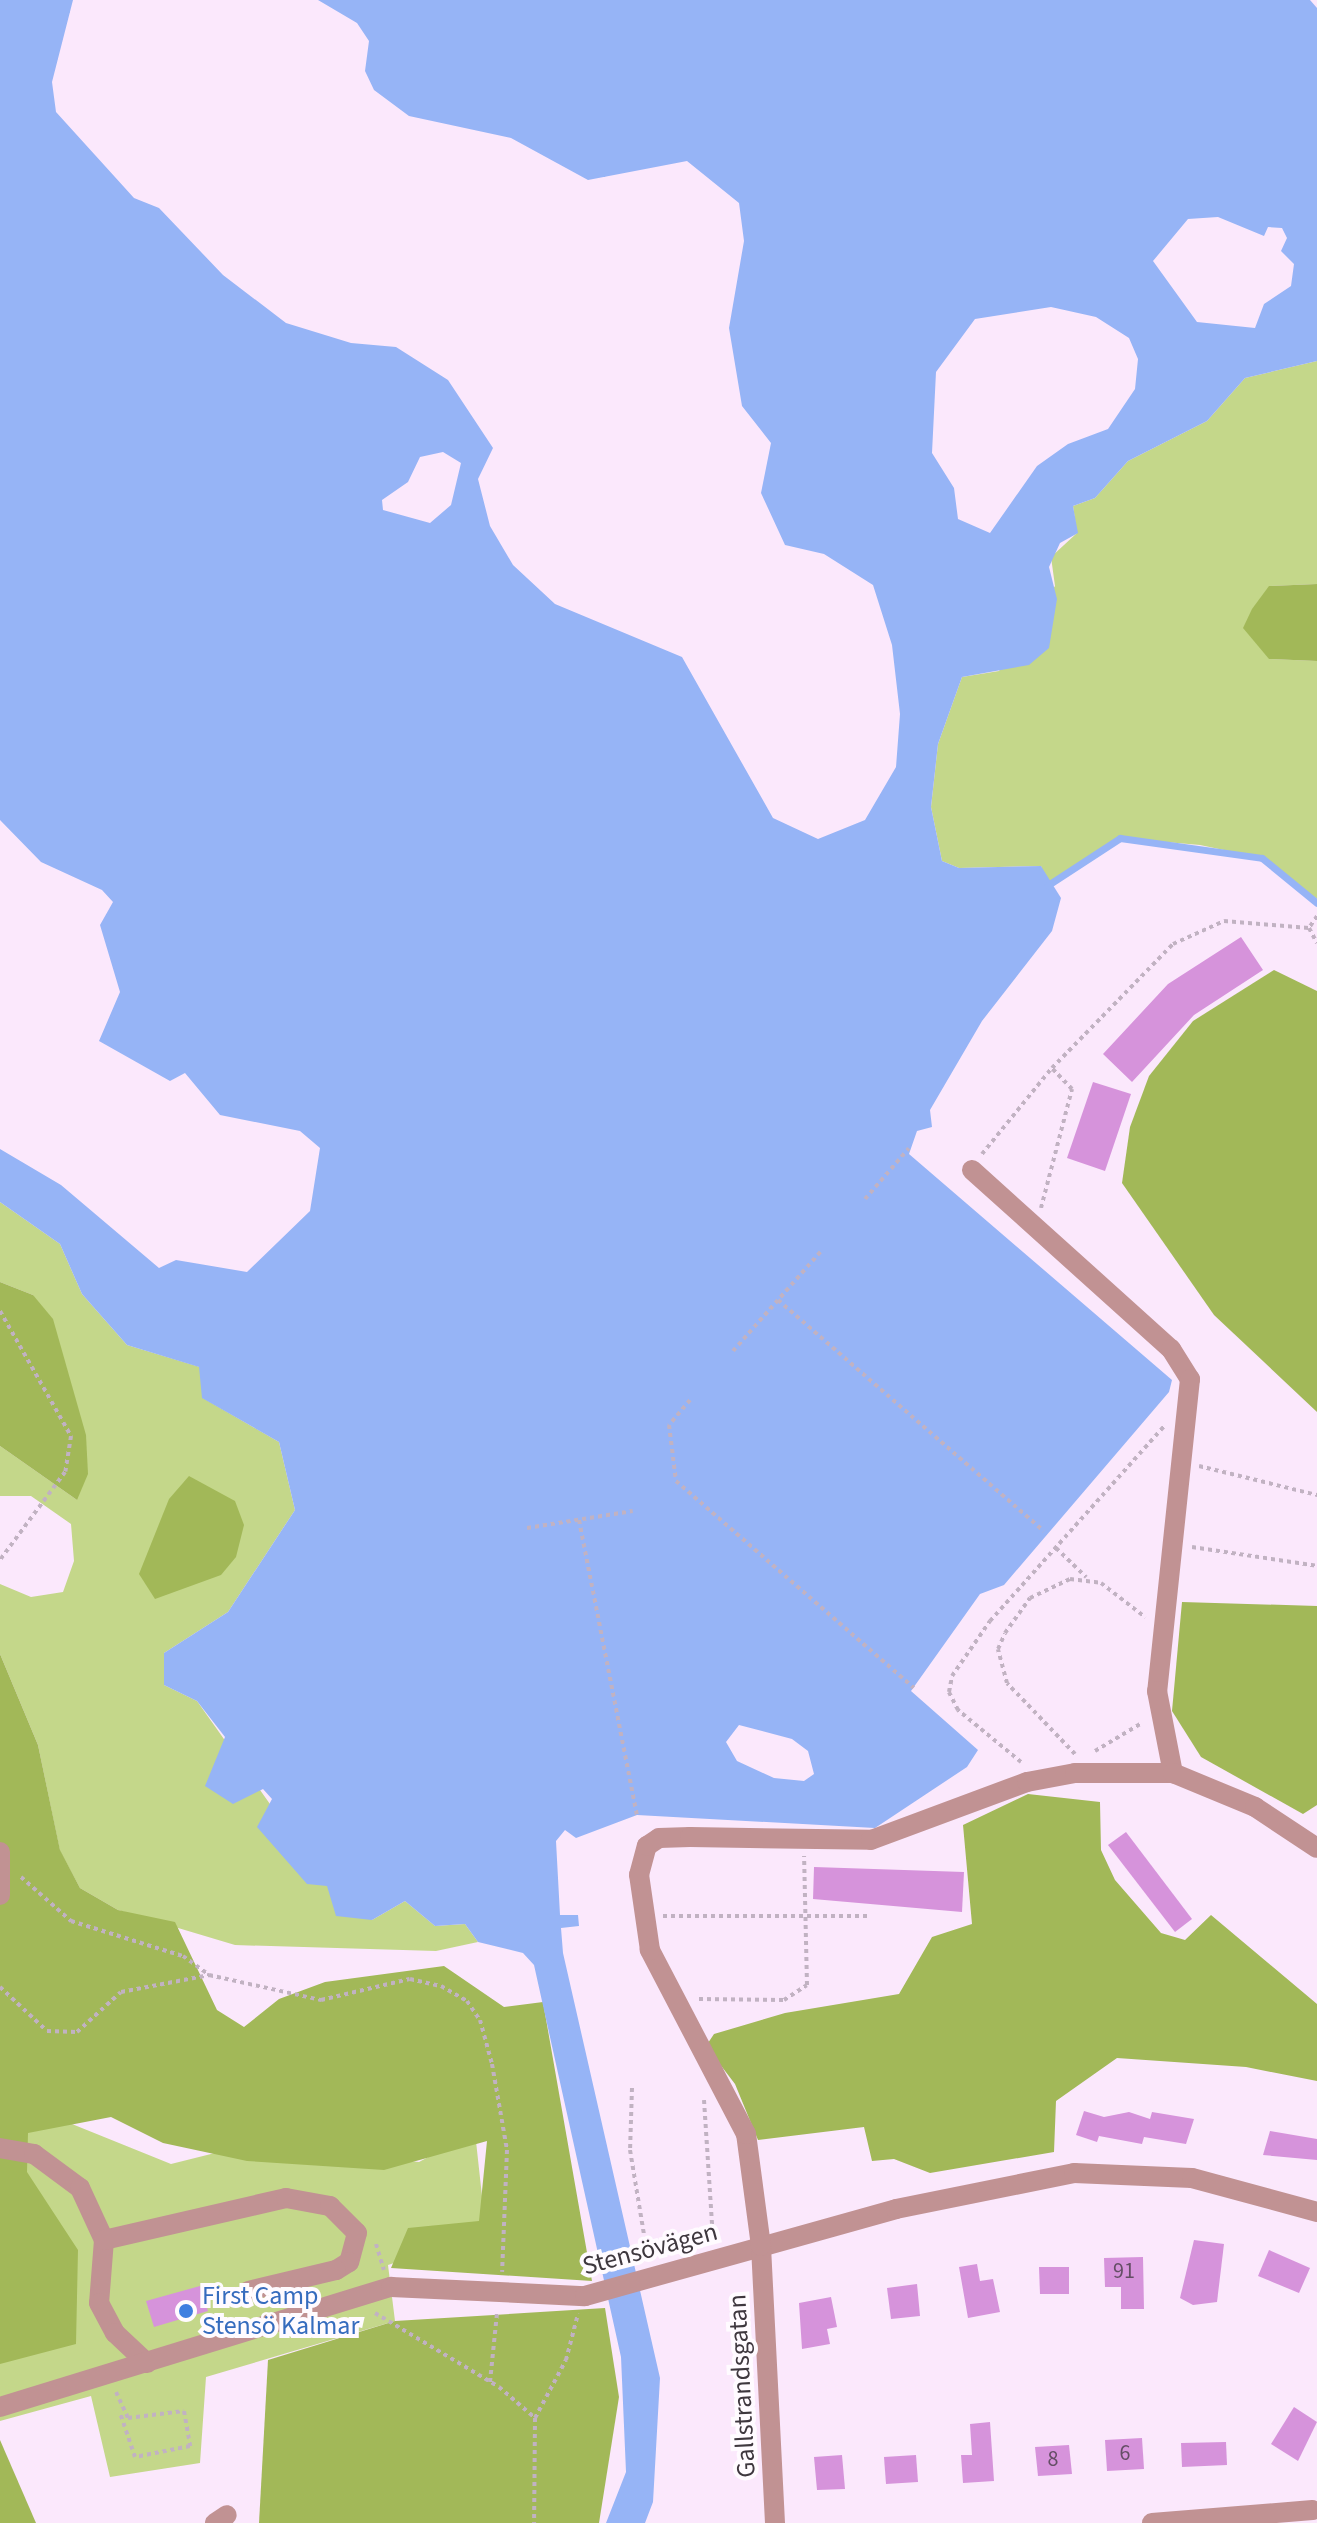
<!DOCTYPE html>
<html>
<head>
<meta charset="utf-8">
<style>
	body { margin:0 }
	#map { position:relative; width:1317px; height:2523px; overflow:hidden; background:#fbe8fc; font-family:"Source Sans 3",sans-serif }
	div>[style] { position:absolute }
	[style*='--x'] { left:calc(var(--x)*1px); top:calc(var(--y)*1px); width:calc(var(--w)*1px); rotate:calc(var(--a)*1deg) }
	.green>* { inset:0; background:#c4d78a }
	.forest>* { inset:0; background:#a2b858 }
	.water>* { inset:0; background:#96b4f6 }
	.stream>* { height:7px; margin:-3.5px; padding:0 3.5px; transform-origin:3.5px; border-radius:3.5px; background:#96b4f6 }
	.building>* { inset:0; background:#d693db }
	.path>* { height:4px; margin-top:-2px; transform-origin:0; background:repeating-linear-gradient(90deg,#c1b2c2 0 4px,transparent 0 8px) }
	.minor>* { height:20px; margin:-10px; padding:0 10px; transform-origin:10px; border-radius:10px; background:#c19293 }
	.dots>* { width:22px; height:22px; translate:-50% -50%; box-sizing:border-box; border:4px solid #fffbff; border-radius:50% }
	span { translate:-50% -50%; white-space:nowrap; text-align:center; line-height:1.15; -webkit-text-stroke:8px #fffbff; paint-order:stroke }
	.number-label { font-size:22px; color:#644e65 }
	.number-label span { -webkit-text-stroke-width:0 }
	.street-label { font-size:26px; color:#3e373e }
	.shop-label { font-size:26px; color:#366cbe }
	.left { translate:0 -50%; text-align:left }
</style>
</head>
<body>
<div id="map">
	<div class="green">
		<div style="clip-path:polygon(1317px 361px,1317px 584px,1269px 586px,1269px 659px,1317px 661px,1317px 899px,1262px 858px,1200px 845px,1120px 838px,1048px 885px,1041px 866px,959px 868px,942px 861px,931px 807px,938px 744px,962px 677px,999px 671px,1055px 586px,1051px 557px,1077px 533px,1073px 506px,1095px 498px,1128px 461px,1207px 421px,1245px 378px)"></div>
		<div style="clip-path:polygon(0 1202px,60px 1244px,82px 1294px,127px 1345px,200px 1367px,203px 1398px,279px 1442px,295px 1510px,228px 1612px,164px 1653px,164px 1685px,197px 1701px,328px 1886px,372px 1920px,405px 1901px,435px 1926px,465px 1924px,478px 1942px,436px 1951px,235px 1945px,118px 1910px,80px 1888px,60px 1851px,38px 1745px,0 1654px,0 1584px,31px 1597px,63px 1592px,74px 1561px,71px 1524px,31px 1496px,0 1496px,0 1446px,77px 1500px,33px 1295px,0 1282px)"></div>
		<div style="clip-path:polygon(67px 2122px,171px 2164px,243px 2146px,419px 2162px,475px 2132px,486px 2233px,388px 2265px,395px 2321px,206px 2377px,200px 2463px,110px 2477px,91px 2396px,0 2421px,0 2125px)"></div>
	</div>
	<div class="forest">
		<div style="clip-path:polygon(1317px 584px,1317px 661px,1269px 659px,1243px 628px,1252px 609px,1269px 586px)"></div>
		<div style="clip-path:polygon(1274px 970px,1317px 991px,1317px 1412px,1214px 1315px,1122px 1183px,1130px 1127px,1149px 1076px,1193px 1021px)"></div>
		<div style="clip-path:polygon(0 1282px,33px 1295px,53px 1319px,86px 1435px,88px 1474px,77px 1500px,0 1446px)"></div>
		<div style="clip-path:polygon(189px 1476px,235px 1501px,244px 1525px,236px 1557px,221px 1575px,155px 1599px,139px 1574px,169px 1499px)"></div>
		<div style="clip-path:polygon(1182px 1602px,1317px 1606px,1317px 1805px,1303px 1814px,1201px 1757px,1172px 1711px)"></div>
		<div style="clip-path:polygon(0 1654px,38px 1745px,60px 1850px,80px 1888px,118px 1910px,175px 1922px,217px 2010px,244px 2027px,279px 1999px,325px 1982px,444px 1966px,504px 2007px,543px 2002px,592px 2281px,391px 2268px,408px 2228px,479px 2221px,487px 2141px,384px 2170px,247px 2161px,163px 2143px,111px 2117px,28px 2133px,27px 2172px,78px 2250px,76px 2344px,0 2364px)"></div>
		<div style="clip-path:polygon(1028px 1794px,1100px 1802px,1101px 1850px,1115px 1880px,1161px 1933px,1185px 1940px,1211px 1915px,1317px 2004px,1317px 2081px,1246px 2067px,1117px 2058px,1056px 2101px,1054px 2152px,930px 2173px,894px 2159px,872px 2161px,864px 2127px,758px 2140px,735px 2084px,706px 2046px,714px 2034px,785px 2013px,899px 1994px,932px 1937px,972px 1924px,963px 1825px)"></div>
		<div style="clip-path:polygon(605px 2308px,619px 2397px,599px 2523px,259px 2523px,268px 2360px,395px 2321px)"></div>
		<div style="clip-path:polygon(0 2440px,36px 2523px,0 2523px)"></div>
	</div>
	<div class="water">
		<div style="clip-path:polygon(evenodd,0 0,73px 0,52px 82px,56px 112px,134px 198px,159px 208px,223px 275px,286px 323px,351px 343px,396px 347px,448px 380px,493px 448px,478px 479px,490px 526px,513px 565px,555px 604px,682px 657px,773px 818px,818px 839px,865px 820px,896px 767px,900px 714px,892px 645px,873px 585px,824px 554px,785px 545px,761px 493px,771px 443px,742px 406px,729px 328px,744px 241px,739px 203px,687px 161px,588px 180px,511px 138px,409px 116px,374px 90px,365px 71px,369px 41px,357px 23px,318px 0,1310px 0,1317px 8px,1317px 361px,1245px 378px,1207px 421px,1128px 461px,1095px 498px,1073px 506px,1078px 533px,1060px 543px,1049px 567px,1057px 599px,1049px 648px,1029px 665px,962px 677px,938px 744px,931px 807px,942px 861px,959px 868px,1041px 866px,1061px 898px,1052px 931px,982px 1021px,930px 1110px,932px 1127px,917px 1131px,909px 1154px,1172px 1380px,1169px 1392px,1004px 1585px,980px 1594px,911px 1691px,978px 1750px,967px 1767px,875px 1828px,637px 1815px,576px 1838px,565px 1830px,556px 1841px,560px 1915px,578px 1915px,579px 1926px,561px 1928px,563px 1953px,660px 2378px,653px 2502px,645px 2523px,606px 2523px,626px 2472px,621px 2357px,534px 1965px,523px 1953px,478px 1942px,465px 1924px,435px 1926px,405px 1901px,372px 1920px,336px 1916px,327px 1886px,307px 1884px,257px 1827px,272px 1799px,263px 1789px,233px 1804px,205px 1786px,225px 1737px,197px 1701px,164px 1685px,164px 1653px,228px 1612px,295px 1510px,279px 1442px,202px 1398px,199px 1367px,127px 1345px,82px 1294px,60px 1244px,0 1202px,0 1149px,61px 1185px,159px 1268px,176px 1260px,247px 1272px,310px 1211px,320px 1148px,300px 1131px,220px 1115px,185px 1073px,170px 1081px,99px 1041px,120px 992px,100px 925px,113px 902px,102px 890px,41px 862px,0 820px,0 0,1218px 217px,1264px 236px,1268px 227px,1282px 228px,1287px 238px,1281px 251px,1294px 264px,1291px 286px,1264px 304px,1255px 328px,1197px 322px,1153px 261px,1188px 219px,1218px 217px,0 0,1051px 307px,1096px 317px,1129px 338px,1138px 359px,1135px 389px,1108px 429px,1068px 444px,1037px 466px,990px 533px,958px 519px,954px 488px,932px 453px,936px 372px,975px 319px,1051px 307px,0 0,443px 452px,461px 463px,451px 505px,430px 523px,383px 510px,382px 500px,408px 482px,420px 457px,443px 452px,0 0,739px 1725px,792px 1739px,808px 1751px,814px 1774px,804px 1781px,774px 1778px,737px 1761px,726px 1742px,739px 1725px)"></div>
	</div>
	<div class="stream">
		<div style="--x:1048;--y:885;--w:86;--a:-33.1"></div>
		<div style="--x:1120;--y:838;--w:143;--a:8"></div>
		<div style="--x:1262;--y:858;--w:71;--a:39.3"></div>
	</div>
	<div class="building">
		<div style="clip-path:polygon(1241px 937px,1263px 970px,1194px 1015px,1132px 1082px,1103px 1054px,1168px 984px)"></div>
		<div style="clip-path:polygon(1093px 1082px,1131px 1094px,1105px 1171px,1067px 1158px)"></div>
		<div style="clip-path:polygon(1126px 1832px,1192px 1919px,1175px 1932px,1108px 1845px)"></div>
		<div style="clip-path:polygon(814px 1867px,964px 1872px,962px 1912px,813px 1899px)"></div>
		<div style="clip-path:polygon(1084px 2111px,1104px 2117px,1129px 2112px,1150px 2119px,1152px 2112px,1194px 2119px,1186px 2144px,1144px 2137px,1142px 2144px,1099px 2136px,1097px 2142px,1076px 2135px)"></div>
		<div style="clip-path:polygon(1270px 2131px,1317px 2139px,1317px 2160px,1263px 2155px)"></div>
		<div style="clip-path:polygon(1194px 2240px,1224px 2244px,1217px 2302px,1193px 2305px,1180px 2298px)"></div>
		<div style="clip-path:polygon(1269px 2250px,1310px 2268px,1299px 2293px,1258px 2276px)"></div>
		<div style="clip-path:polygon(1143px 2257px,1144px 2309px,1121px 2309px,1121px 2287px,1105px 2287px,1104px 2258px)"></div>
		<div style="clip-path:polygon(977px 2264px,980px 2281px,993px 2279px,1000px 2312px,968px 2318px,959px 2267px)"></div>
		<div style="clip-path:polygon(1039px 2267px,1069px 2267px,1069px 2294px,1040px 2294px)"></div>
		<div style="clip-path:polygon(917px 2284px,920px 2316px,891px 2319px,887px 2288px)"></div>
		<div style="clip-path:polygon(200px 2286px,208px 2311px,154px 2327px,146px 2301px)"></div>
		<div style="clip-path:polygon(831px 2297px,837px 2327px,827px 2329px,830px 2344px,802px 2349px,799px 2303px)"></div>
		<div style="clip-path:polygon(1294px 2407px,1317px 2422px,1298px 2461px,1271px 2444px)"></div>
		<div style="clip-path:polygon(990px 2422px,994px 2481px,963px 2483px,961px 2455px,972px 2455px,970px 2424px)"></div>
		<div style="clip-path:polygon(1142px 2438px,1144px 2469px,1107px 2471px,1105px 2440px)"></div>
		<div style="clip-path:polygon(1226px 2442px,1227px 2465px,1182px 2467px,1181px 2443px)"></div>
		<div style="clip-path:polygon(1069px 2445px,1072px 2474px,1038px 2476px,1035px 2447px)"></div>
		<div style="clip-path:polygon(842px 2455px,845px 2489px,817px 2490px,814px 2457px)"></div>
		<div style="clip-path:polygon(916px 2455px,918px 2482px,886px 2484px,884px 2457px)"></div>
	</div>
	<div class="path">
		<div style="--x:1317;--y:916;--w:14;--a:124"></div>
		<div style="--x:1309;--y:928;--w:17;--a:62"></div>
		<div style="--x:982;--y:1154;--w:111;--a:-50.9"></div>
		<div style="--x:1052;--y:1068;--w:173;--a:-45.7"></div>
		<div style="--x:1173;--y:944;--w:56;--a:-24.3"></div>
		<div style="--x:1224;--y:921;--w:85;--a:4.7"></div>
		<div style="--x:865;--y:1199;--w:67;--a:-49.2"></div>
		<div style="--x:1041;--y:1208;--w:123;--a:-75.4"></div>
		<div style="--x:1072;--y:1089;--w:29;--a:-134"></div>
		<div style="--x:778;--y:1300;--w:352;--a:41"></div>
		<div style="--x:0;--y:1311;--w:144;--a:60.4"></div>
		<div style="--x:71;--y:1436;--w:36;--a:99"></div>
		<div style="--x:65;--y:1472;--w:109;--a:126.5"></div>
		<div style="--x:733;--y:1351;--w:135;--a:-48.6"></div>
		<div style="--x:690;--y:1400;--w:33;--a:130"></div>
		<div style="--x:669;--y:1425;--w:56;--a:82.9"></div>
		<div style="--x:676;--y:1481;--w:315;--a:41"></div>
		<div style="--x:1199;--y:1466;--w:122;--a:13.8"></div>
		<div style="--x:579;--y:1520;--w:301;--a:78.9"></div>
		<div style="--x:527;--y:1528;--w:107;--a:-9.1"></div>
		<div style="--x:1192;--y:1547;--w:126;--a:8.6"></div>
		<div style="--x:1056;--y:1548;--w:42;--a:44"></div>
		<div style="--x:1095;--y:1751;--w:55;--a:-30.8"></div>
		<div style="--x:1075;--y:1754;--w:98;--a:-133.8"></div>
		<div style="--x:1007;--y:1683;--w:35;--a:-105"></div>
		<div style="--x:998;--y:1649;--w:17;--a:-66"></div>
		<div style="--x:1005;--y:1633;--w:43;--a:-54.5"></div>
		<div style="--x:1030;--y:1598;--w:44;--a:-25.4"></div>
		<div style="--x:1070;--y:1579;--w:31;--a:7"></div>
		<div style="--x:1101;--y:1583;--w:56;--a:37.7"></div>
		<div style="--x:1021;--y:1762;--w:82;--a:-140.5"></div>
		<div style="--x:958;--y:1710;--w:20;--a:-117"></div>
		<div style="--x:949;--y:1692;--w:16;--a:-79"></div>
		<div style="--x:952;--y:1676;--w:67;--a:-55.4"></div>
		<div style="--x:990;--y:1621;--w:263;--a:-48.2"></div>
		<div style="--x:21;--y:1877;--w:67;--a:41.3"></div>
		<div style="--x:71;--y:1921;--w:117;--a:17.4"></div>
		<div style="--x:183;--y:1956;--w:31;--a:36"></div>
		<div style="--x:663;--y:1916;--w:204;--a:0"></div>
		<div style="--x:0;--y:1987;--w:64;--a:43.1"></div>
		<div style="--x:47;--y:2031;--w:30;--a:2"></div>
		<div style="--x:77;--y:2032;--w:59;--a:-42.3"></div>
		<div style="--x:121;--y:1992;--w:90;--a:-10.9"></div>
		<div style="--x:209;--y:1975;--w:115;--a:12.6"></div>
		<div style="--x:321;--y:2000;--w:91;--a:-13.3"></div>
		<div style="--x:410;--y:1979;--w:32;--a:13"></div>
		<div style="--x:441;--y:1986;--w:30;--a:30"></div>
		<div style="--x:467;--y:2001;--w:23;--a:56"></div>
		<div style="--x:480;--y:2020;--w:46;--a:74.7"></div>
		<div style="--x:492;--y:2064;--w:87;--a:80.1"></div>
		<div style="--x:507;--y:2150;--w:122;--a:92.3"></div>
		<div style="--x:699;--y:1999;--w:85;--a:0.7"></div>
		<div style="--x:784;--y:2000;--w:27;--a:-33"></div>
		<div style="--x:807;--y:1985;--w:129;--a:-91.3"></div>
		<div style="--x:632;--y:2088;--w:62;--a:91.8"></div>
		<div style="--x:630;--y:2150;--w:110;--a:80.6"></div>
		<div style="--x:704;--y:2100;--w:139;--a:86.3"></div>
		<div style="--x:376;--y:2244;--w:27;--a:73"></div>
		<div style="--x:375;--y:2313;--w:144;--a:30.8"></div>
		<div style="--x:499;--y:2387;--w:48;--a:40.7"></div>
		<div style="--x:535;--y:2418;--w:105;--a:90.5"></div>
		<div style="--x:490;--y:2382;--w:69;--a:-84.2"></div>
		<div style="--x:116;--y:2392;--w:29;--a:65"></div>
		<div style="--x:128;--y:2418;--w:56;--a:-7.1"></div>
		<div style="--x:184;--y:2411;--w:36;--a:80"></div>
		<div style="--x:190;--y:2446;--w:56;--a:168.7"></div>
		<div style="--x:135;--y:2457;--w:46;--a:-108.8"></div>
		<div style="--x:535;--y:2418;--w:66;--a:-61.9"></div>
		<div style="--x:566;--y:2360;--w:48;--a:-75.4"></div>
	</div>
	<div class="minor">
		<div style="--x:972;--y:1170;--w:268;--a:42"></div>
		<div style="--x:1171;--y:1349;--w:36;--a:58"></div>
		<div style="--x:1190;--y:1379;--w:314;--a:96"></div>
		<div style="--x:1157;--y:1691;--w:84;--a:79"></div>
		<div style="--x:0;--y:1852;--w:43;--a:90"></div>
		<div style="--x:0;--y:2148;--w:35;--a:10"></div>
		<div style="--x:34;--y:2154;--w:57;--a:36.5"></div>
		<div style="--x:80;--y:2188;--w:57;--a:65.2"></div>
		<div style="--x:104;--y:2240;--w:63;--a:94.5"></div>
		<div style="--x:99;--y:2303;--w:34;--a:62"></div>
		<div style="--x:115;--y:2333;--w:44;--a:43.2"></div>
		<div style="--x:104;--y:2240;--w:187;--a:-13"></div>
		<div style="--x:286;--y:2198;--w:45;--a:10.3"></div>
		<div style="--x:330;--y:2206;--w:38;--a:45"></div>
		<div style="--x:357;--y:2233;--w:30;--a:105"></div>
		<div style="--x:349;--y:2262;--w:15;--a:148"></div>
		<div style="--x:336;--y:2270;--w:90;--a:166.6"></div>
		<div style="--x:0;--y:2407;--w:409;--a:-17.1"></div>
		<div style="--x:391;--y:2287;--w:194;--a:2.7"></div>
		<div style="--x:585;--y:2296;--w:323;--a:-15.6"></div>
		<div style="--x:896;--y:2209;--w:182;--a:-11.4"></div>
		<div style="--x:1074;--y:2173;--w:118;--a:2.4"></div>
		<div style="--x:1192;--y:2178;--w:130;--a:15.2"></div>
		<div style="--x:215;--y:2523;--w:14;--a:-34"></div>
		<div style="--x:775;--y:2523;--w:277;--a:-92.9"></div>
		<div style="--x:761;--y:2246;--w:113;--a:-97.6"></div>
		<div style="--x:746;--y:2134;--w:208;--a:-117.6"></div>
		<div style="--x:650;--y:1950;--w:76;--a:-98.3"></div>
		<div style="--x:639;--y:1875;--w:30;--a:-75"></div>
		<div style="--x:647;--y:1846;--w:14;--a:-34"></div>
		<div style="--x:659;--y:1838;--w:31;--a:-2"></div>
		<div style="--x:690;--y:1837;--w:181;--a:0.9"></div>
		<div style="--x:871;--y:1840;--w:166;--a:-20.4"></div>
		<div style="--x:1027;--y:1782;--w:49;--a:-10.6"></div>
		<div style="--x:1075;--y:1773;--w:98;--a:0"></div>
		<div style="--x:1173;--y:1773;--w:89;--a:22.5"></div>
		<div style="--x:1255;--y:1807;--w:74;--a:33.5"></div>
		<div style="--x:1152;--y:2523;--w:161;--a:-4.6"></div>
	</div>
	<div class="dots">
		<div style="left:186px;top:2311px;background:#3f7fe0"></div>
	</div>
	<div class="number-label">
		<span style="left:1124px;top:2272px">91</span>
		<span style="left:1125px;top:2454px">6</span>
		<span style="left:1053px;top:2460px">8</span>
	</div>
	<div class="street-label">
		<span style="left:650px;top:2249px;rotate:-15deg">Stensövägen</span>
		<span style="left:742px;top:2386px;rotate:-93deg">Gallstrandsgatan</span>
	</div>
	<div class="shop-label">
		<span class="left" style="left:202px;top:2311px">First Camp<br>Stensö Kalmar</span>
	</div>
</div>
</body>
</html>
